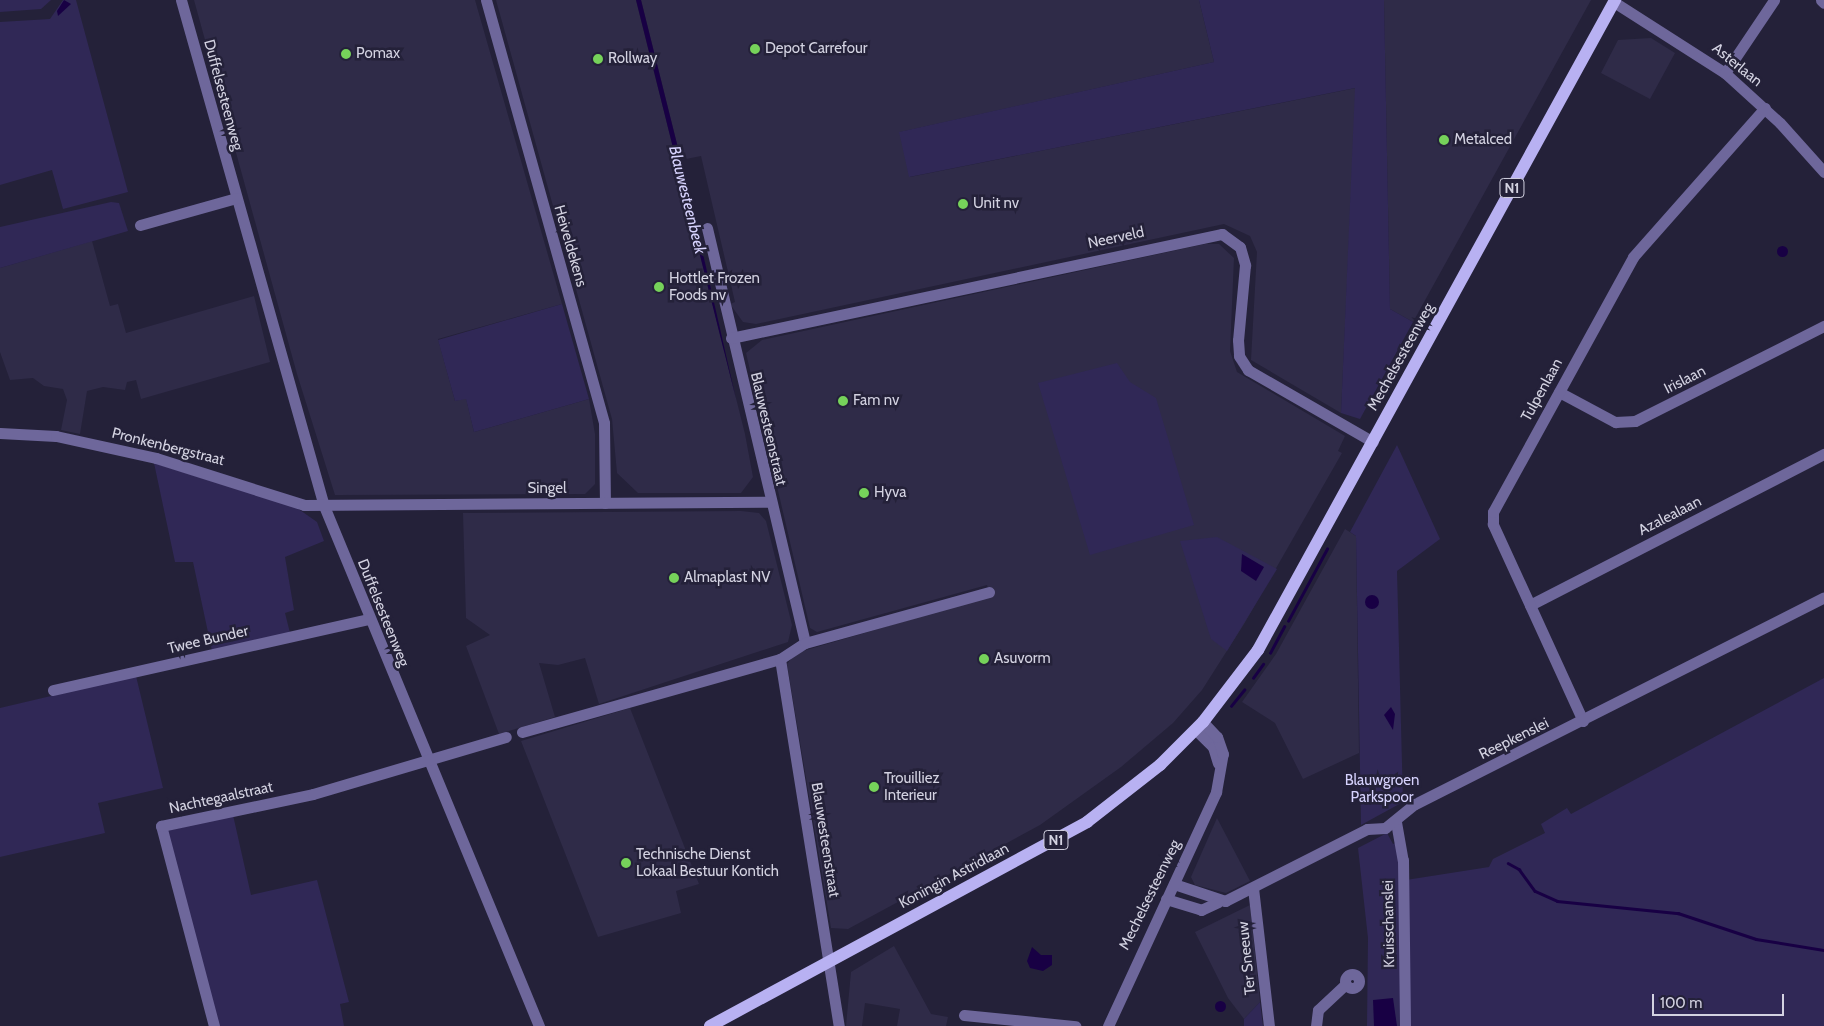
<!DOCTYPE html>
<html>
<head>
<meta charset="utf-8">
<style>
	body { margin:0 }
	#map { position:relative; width:1824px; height:1026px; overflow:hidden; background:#242139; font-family:Cabin,sans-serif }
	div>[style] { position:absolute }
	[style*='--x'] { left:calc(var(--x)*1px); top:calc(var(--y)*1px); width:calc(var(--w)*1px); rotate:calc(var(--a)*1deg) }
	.built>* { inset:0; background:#2f2b48 }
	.green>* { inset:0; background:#302856 }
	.water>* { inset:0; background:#180044 }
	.round { border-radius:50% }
	.stream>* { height:2.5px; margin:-1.25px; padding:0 1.25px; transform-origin:1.25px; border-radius:1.25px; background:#180044 }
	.minor>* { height:11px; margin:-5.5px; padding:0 5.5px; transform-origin:5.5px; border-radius:5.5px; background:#6e679b }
	.minor>.ring { margin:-5.5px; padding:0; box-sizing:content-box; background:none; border:11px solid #6e679b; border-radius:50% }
	.major>* { height:12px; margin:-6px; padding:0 6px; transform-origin:6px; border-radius:6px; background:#b8b1f2 }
	.dots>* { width:14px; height:14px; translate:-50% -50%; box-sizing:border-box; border:2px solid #242139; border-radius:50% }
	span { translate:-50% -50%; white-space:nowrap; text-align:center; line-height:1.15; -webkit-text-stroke:5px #242139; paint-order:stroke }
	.shield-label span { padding:1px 4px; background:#242139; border:1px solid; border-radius:4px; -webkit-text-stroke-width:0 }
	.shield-label { font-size:14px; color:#d3d2e1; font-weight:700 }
	.poi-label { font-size:15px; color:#d3d2e1 }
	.left { translate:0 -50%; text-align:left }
	.street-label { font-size:15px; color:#d3d2e1 }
	.park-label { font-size:15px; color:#d6d2fd }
	.water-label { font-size:16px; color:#d7d3fe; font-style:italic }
	.scale { position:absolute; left:1652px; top:994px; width:132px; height:22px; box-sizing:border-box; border:2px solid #d3d2e1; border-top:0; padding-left:6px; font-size:15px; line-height:18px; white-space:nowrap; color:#d3d2e1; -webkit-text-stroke:4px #242139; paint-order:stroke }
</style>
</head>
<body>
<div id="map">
	<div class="built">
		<div style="clip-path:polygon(194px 0,475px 0,562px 304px,438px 339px,455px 401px,466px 398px,474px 432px,589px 399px,595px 434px,595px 484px,585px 494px,335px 495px,297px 374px)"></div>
		<div style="clip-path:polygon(496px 0,636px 0,745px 434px,753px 477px,741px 493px,638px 493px,617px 473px,612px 419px)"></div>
		<div style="clip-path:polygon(641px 0,1199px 0,1214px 62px,900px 132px,910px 177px,1356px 88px,1341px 413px,1251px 360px,1257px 252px,1250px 236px,1224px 224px,756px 324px,743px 322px,730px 304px,735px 302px,701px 156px,681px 160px)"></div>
		<div style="clip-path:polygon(1384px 0,1591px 0,1413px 322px,1390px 309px)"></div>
		<div style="clip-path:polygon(1651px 38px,1675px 53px,1650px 99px,1601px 73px,1618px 40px)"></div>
		<div style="clip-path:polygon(92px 241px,110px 306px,118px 304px,126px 333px,254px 296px,270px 362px,141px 399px,136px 380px,127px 382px,125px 390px,103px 387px,87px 391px,80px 434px,61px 430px,67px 400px,63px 389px,44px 386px,33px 378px,10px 380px,0 352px,0 268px)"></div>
		<div style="clip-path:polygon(1205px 244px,1219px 244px,1234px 258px,1230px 351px,1237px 372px,1345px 436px,1338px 451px,1342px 453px,1244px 624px,1202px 690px,1173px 723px,1121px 767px,1040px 825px,848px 929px,831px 928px,787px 664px,796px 653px,991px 596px,987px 585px,817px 632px,810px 628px,746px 353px,762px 340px)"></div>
		<div style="clip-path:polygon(741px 511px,759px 513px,766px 521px,792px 625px,788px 642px,599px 704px,585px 658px,558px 665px,539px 663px,555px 717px,499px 734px,466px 646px,490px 635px,466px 618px,463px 513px)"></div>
		<div style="clip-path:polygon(1345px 529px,1356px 536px,1359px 753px,1303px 779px,1275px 723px,1242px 702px,1276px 654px)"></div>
		<div style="clip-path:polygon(630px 708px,699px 884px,676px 891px,681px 913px,598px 937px,521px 741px)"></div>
		<div style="clip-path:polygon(1217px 818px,1250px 881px,1226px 893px,1195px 885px,1191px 877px)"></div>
		<div style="clip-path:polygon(1250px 905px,1260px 1002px,1244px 1019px,1228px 998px,1195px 932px)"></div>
		<div style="clip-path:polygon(894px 946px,931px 1014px,948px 1017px,946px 1026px,897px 1026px,900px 1009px,865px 1003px,862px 1026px,846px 1026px,851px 972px)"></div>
	</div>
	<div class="green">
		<div style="clip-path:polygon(0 0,51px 0,41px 9px,0 12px)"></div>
		<div style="clip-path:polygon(63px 0,76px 0,128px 192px,63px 209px,52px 170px,0 185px,0 22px,50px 19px)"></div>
		<div style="clip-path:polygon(1199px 0,1384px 0,1390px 309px,1413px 322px,1360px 419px,1341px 413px,1355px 88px,909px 177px,899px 132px,1214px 62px)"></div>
		<div style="clip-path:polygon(111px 202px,119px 203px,128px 231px,0 268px,0 227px)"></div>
		<div style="clip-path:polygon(562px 304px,589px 399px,474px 432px,466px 399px,455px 401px,438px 340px)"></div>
		<div style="clip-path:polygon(1117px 363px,1130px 382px,1156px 398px,1194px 525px,1090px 555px,1038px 383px)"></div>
		<div style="clip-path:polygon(1397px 445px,1440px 539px,1397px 571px,1403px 802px,1361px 825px,1356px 536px,1350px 532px)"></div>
		<div style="clip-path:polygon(154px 463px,297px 508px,317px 522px,324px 541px,285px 557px,294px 610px,285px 613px,290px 633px,212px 651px,193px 562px,175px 562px)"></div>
		<div style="clip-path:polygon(1217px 537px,1277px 569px,1227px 651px,1211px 639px,1180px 541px)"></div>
		<div style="clip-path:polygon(136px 676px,163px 788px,98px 803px,105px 833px,0 857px,0 708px)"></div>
		<div style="clip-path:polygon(1824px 678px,1824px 1026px,1409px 1026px,1406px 880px,1489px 867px,1493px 859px,1545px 833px,1541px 824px,1567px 808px,1571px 814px)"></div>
		<div style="clip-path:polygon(233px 815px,251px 895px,317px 880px,349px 1002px,340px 1004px,344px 1026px,218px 1026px,167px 831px)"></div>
		<div style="clip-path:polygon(1387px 833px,1393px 844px,1401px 841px,1405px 1026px,1367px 1026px,1368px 938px,1358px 848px)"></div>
		<div style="clip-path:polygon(1260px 1002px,1263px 1026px,1244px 1026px,1244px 1019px)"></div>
	</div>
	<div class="water">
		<div style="clip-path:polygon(64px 0,71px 4px,58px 16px,57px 11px)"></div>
		<div style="clip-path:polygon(636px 0,641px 0,688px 188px,736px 399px)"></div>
		<div class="round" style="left:1776.5px;top:245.5px;width:11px;height:11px"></div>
		<div style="clip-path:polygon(1242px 554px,1264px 567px,1256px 581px,1241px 571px)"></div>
		<div class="round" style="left:1365px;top:595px;width:14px;height:14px"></div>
		<div style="clip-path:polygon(1391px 707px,1395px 714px,1393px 730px,1384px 715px)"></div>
		<div style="clip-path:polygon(1032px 947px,1041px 955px,1052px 955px,1052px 965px,1043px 971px,1030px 968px,1027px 961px)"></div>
		<div style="clip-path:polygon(1393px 998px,1397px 1026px,1374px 1026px,1373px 1000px)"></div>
		<div class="round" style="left:1214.5px;top:1000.5px;width:11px;height:11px"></div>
	</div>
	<div class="stream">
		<div style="--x:1288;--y:621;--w:82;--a:-61.6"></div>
		<div style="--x:1270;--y:653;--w:30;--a:-62"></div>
		<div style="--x:1253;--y:678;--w:17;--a:-54"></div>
		<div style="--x:1231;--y:706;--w:21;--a:-51"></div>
		<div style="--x:1508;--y:863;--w:13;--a:29"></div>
		<div style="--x:1519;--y:869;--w:27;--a:54"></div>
		<div style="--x:1535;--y:891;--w:24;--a:24"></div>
		<div style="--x:1557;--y:901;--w:122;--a:5.7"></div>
		<div style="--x:1678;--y:913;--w:82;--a:18.4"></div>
		<div style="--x:1756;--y:939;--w:69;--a:9.2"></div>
	</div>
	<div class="minor">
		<div style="--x:181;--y:0;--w:526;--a:74.22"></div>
		<div style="--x:324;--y:506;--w:563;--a:67.54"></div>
		<div style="--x:486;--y:0;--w:439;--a:74.4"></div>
		<div style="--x:604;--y:423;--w:80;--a:89.3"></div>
		<div style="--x:1821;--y:0;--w:4;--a:45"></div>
		<div style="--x:1614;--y:2;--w:132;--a:32.6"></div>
		<div style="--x:1725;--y:73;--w:74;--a:42.3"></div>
		<div style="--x:1780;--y:123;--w:66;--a:48.1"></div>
		<div style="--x:1725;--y:73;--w:88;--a:-56.1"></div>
		<div style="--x:140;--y:225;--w:100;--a:-15.7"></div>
		<div style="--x:707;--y:228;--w:426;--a:76.7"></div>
		<div style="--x:731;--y:338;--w:502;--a:-11.96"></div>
		<div style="--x:1222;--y:234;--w:22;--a:36"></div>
		<div style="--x:1240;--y:247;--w:19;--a:74"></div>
		<div style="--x:1245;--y:265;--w:75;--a:95.3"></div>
		<div style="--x:1238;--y:340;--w:16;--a:86"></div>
		<div style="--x:1239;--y:356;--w:17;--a:57"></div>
		<div style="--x:1248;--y:370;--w:144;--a:29.9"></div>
		<div style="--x:1559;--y:392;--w:64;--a:28.2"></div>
		<div style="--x:1615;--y:422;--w:20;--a:-3"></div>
		<div style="--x:1635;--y:421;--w:212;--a:-26.7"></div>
		<div style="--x:0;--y:433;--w:56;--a:3.1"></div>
		<div style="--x:56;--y:436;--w:102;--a:12.4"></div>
		<div style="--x:156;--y:458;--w:155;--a:17.6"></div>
		<div style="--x:304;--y:505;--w:466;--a:-0.4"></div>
		<div style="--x:1530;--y:605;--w:331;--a:-27.2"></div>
		<div style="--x:780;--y:659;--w:372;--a:80.9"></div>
		<div style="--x:53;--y:690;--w:324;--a:-12.7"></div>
		<div style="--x:1583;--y:721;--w:217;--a:-114.6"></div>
		<div style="--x:1493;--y:524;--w:12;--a:-90"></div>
		<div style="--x:1493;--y:512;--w:291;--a:-61.2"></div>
		<div style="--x:1633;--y:257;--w:199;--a:-48.5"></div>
		<div style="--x:1196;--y:730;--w:24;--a:45"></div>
		<div style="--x:1213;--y:747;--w:17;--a:73"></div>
		<div style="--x:522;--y:732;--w:268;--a:-15.8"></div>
		<div style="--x:780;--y:659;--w:30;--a:-33"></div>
		<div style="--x:805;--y:643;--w:191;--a:-15.5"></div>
		<div style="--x:1396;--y:822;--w:39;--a:80"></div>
		<div style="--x:1403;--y:860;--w:166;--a:89.3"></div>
		<div style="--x:1174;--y:884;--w:54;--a:18.4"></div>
		<div style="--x:1225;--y:901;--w:159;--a:-26.9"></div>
		<div style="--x:1367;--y:829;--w:18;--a:-3"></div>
		<div style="--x:1385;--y:828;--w:38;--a:-39"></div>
		<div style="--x:1415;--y:804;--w:458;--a:-26.8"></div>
		<div style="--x:1253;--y:888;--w:139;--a:83.4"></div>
		<div style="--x:1166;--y:899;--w:37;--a:17"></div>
		<div style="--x:1201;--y:910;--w:19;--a:-25"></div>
		<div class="ring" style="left:1345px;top:974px;width:3px;height:3px"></div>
		<div style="--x:964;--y:1015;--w:112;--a:5.7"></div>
		<div style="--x:214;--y:1026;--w:207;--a:-104.8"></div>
		<div style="--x:161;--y:826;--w:155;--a:-11.9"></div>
		<div style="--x:313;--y:794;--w:201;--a:-16.5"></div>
		<div style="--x:1108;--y:1026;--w:258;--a:-65.2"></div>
		<div style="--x:1216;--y:792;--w:39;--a:-80"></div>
		<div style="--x:1223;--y:754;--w:18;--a:-109"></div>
		<div style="--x:1217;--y:737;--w:21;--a:-133"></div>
		<div style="--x:1316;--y:1026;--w:16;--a:-83"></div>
		<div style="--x:1318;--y:1010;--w:38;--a:-43"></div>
	</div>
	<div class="major">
		<div style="--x:710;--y:1026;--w:429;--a:-28.4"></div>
		<div style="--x:1087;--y:822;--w:93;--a:-38"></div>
		<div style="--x:1160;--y:765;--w:61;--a:-45"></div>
		<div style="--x:1203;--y:722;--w:91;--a:-52.6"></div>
		<div style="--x:1258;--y:650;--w:742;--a:-61.22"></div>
	</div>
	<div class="dots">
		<div style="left:755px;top:49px;background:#76d25a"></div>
		<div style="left:346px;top:54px;background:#76d25a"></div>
		<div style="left:598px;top:59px;background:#76d25a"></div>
		<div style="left:1444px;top:140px;background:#76d25a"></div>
		<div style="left:963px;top:204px;background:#76d25a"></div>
		<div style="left:659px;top:287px;background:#76d25a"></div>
		<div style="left:843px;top:401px;background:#76d25a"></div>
		<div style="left:864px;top:493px;background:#76d25a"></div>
		<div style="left:674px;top:578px;background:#76d25a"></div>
		<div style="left:984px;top:659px;background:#76d25a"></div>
		<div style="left:874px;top:787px;background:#76d25a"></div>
		<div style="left:626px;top:863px;background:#76d25a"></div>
	</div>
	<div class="shield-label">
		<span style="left:1512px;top:188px">N1</span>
		<span style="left:1056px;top:840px">N1</span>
	</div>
	<div class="poi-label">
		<span class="left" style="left:765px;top:49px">Depot Carrefour</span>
		<span class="left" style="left:356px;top:54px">Pomax</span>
		<span class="left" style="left:608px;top:59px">Rollway</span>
		<span class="left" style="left:1454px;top:140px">Metalced</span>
		<span class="left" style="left:973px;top:204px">Unit nv</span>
		<span class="left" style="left:669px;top:287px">Hottlet Frozen<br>Foods nv</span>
		<span class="left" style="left:853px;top:401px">Fam nv</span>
		<span class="left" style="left:874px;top:493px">Hyva</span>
		<span class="left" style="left:684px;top:578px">Almaplast NV</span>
		<span class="left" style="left:994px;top:659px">Asuvorm</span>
		<span class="left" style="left:884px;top:787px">Trouilliez<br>Interieur</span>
		<span class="left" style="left:636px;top:863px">Technische Dienst<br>Lokaal Bestuur Kontich</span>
	</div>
	<div class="street-label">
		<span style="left:1737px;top:65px;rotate:39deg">Asterlaan</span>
		<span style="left:223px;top:95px;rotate:75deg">Duffelsesteenweg</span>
		<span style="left:1116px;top:238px;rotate:-12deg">Neerveld</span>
		<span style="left:570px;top:246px;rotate:74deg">Heiveldekens</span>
		<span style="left:1401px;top:357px;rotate:-61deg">Mechelsesteenweg</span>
		<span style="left:1685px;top:380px;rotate:-27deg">Irislaan</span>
		<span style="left:1542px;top:390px;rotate:-61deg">Tulpenlaan</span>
		<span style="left:768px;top:429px;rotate:77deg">Blauwesteenstraat</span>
		<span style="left:168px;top:447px;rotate:14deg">Pronkenbergstraat</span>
		<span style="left:547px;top:489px">Singel</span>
		<span style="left:1670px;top:516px;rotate:-27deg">Azalealaan</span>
		<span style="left:383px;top:613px;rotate:68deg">Duffelsesteenweg</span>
		<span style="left:208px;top:640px;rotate:-13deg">Twee Bunder</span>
		<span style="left:1514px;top:739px;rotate:-26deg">Reepkenslei</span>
		<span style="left:221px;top:798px;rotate:-12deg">Nachtegaalstraat</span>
		<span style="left:825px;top:840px;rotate:81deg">Blauwesteenstraat</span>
		<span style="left:954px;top:876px;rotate:-28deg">Koningin Astridlaan</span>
		<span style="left:1150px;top:895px;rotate:-64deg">Mechelsesteenweg</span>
		<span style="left:1389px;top:924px;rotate:-91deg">Kruisschanslei</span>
		<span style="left:1247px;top:958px;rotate:-96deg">Ter Sneeuw</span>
	</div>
	<div class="park-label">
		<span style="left:1382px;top:789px">Blauwgroen<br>Parkspoor</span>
	</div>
	<div class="water-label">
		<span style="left:687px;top:200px;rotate:76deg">Blauwesteenbeek</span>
	</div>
	<div class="scale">100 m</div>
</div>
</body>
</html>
